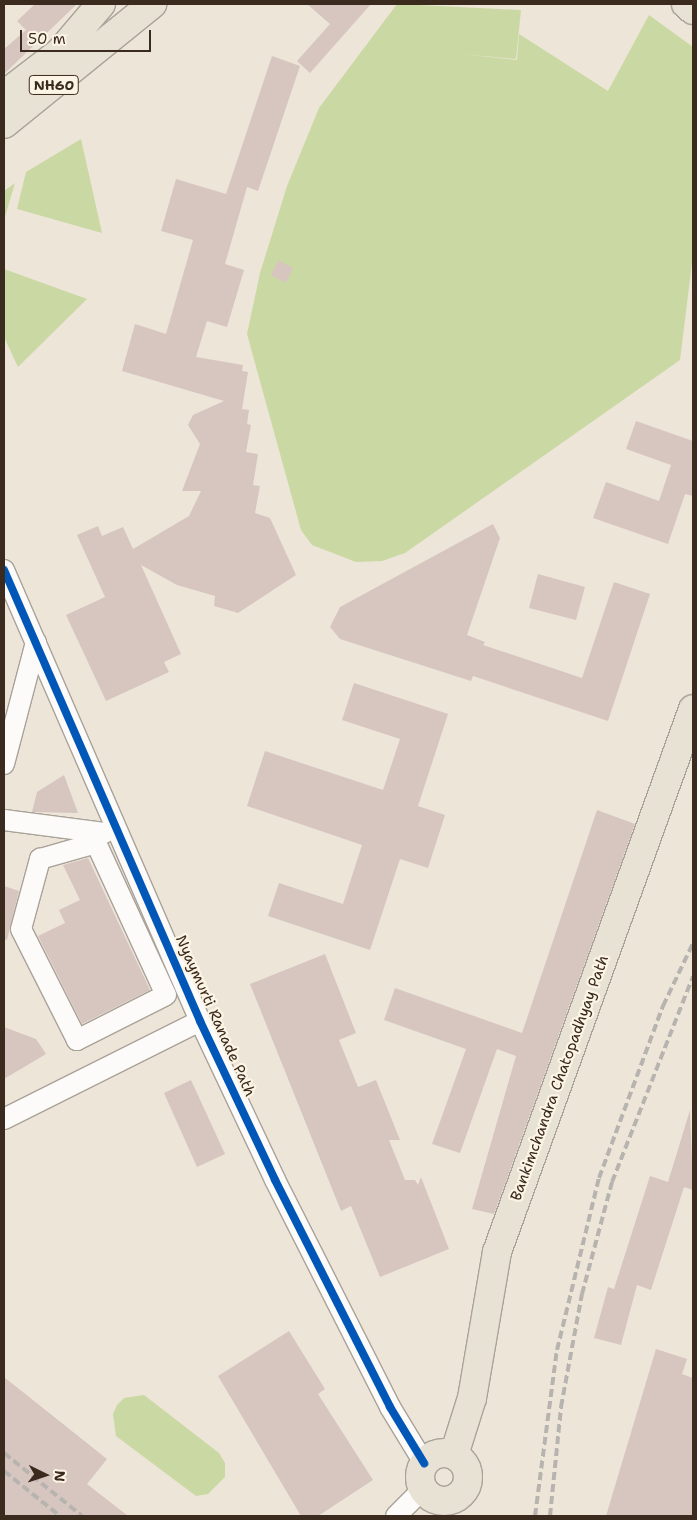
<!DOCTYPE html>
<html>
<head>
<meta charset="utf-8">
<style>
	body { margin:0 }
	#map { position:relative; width:697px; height:1520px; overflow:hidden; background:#ede5d8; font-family:"Shantell Sans",sans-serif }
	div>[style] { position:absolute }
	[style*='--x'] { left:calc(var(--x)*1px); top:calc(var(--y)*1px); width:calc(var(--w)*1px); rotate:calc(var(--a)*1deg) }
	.green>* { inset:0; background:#cad9a3 }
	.building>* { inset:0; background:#d7c6c0 }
	.roads { filter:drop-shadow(1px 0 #a9a299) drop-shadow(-1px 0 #a9a299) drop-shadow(0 1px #a9a299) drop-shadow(0 -1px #a9a299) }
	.street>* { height:20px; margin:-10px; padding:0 10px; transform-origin:10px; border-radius:10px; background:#fcfbf9 }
	.primary>* { height:28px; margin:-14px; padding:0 14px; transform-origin:14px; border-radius:14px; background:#e8e2d5 }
	.primary>.ring { margin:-14px; padding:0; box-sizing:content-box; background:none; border:28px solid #e8e2d5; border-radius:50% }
	.highway>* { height:28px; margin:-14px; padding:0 14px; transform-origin:14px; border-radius:14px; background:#e8e2d5 }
	.rail>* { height:4px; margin-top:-2px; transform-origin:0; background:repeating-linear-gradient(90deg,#b7b4b0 0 8px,transparent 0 12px) }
	.cycleway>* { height:8px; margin:-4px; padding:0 4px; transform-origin:4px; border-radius:4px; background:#0057b8 }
	span { translate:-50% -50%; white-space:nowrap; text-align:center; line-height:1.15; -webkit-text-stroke:4.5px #fcf5e5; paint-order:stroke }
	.shield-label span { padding:1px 4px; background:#fcf5e5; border:1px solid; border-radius:4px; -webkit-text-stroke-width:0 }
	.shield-label { font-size:14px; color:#3b2a1e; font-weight:700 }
	.street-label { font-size:15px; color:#3b2a1e }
	.frame { position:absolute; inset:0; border:5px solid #3b2a1e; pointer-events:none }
	.north { position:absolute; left:20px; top:1450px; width:50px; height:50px; -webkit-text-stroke:4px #fcf5e5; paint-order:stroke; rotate:94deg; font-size:14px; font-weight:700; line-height:20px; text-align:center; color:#3b2a1e }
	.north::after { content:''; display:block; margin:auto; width:18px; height:22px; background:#3b2a1e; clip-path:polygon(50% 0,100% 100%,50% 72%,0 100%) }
	.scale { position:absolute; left:20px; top:30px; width:131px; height:22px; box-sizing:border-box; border:2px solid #3b2a1e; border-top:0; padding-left:6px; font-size:15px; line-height:18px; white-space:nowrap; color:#3b2a1e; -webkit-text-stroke:4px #fcf5e5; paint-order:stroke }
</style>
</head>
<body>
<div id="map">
	<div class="green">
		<div style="clip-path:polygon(397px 4px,521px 10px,516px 59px,461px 54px,517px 60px,519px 34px,608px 91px,649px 15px,693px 47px,693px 255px,680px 360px,405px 553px,382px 561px,356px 562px,312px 545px,301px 530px,247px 334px,260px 273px,287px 186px,319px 108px)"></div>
		<div style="clip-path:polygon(81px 139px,102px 233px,17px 209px,26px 172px)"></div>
		<div style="clip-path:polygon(15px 183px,4px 220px,4px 191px)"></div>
		<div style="clip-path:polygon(4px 269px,87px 299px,18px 367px,4px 337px)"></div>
		<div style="clip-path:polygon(144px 1395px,219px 1453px,225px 1463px,225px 1477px,208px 1494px,196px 1496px,116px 1436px,113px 1414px,117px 1405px,124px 1398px)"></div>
	</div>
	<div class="building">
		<div style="clip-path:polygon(35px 4px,77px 4px,4px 74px,4px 49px,26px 30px,17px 21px)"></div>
		<div style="clip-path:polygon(307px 4px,371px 4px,310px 73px,297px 61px,330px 24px)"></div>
		<div style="clip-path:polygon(272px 56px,300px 66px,258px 191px,247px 187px,225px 264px,244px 270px,227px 327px,207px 321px,196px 357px,243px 365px,242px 371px,248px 372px,242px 409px,249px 410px,247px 424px,251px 425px,246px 452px,258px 454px,253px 485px,260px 486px,255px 513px,270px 518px,296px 575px,238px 613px,214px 606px,215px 596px,177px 585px,141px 565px,181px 654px,164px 662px,169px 672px,106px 701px,66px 615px,105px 597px,77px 535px,98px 526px,102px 536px,123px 527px,133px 549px,189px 516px,201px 491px,182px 491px,200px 444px,188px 425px,193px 415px,224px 401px,122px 371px,135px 324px,166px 334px,193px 240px,161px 231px,176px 179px,226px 194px)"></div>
		<div style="clip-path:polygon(278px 260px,293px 268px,286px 283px,271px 275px)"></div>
		<div style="clip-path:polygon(636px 421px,693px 441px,693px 496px,685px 494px,668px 544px,593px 518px,606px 482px,659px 501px,671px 465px,626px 449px)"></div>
		<div style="clip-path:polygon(493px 524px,500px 538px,467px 635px,485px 642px,483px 645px,582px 678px,614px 582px,650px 594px,608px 721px,473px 676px,471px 681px,340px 639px,330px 627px,340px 607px)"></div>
		<div style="clip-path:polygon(538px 574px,585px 587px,576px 620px,529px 608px)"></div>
		<div style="clip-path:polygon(354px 683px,448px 714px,418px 806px,445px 815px,428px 868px,400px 859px,370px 950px,268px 916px,279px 883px,343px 904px,362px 845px,247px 806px,265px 751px,383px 790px,400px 739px,342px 720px)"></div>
		<div style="clip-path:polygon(64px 775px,78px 813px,32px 812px,37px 792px)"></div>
		<div style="clip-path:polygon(597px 810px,635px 824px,494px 1214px,472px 1209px,516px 1056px,497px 1049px,460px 1153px,432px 1144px,466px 1049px,384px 1020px,395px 988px,522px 1033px)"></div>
		<div style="clip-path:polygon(88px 858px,150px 990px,82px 1024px,38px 936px,65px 923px,59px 910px,80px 900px,63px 865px)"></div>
		<div style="clip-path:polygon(4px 886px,19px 891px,7px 940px,4px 939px)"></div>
		<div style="clip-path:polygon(325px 954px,356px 1033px,339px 1040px,358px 1087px,376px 1080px,400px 1140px,389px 1140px,405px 1180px,415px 1180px,418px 1185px,421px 1177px,449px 1249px,380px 1277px,351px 1206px,341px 1211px,250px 984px)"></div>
		<div style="clip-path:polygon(4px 1027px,36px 1039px,46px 1054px,4px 1079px)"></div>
		<div style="clip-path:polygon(191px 1080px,225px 1154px,197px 1167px,164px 1093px)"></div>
		<div style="clip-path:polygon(690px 1110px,693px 1190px,684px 1187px,651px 1290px,637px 1285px,621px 1345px,594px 1338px,608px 1287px,614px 1289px,650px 1176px,668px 1182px)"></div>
		<div style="clip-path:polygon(289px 1331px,325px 1389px,318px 1394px,373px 1480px,318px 1516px,301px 1516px,218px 1376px)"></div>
		<div style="clip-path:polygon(656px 1349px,687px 1359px,682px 1374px,693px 1378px,693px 1516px,606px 1516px)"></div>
		<div style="clip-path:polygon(4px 1377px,107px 1459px,87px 1484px,128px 1516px,4px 1516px)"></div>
	</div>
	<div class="roads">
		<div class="street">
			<div style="--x:4;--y:570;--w:492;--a:66.5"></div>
			<div style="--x:200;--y:1021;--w:176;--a:64.7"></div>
			<div style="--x:275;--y:1180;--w:254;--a:63.1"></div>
			<div style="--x:390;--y:1407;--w:66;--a:58.7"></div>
			<div style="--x:4;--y:764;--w:126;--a:-75.3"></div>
			<div style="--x:4;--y:820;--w:101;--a:7.4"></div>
			<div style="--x:91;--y:832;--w:179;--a:65.3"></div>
			<div style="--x:166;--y:995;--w:100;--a:153.2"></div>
			<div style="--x:77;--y:1040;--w:124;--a:-116.8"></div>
			<div style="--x:21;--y:929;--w:73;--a:-74.8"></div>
			<div style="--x:40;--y:859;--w:58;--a:-15.9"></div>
			<div style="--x:4;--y:1119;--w:219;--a:-26.6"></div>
			<div style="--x:396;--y:1516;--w:38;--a:-45"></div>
		</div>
		<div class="primary">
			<div class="ring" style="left:420px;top:1453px;width:20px;height:20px"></div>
			<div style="--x:454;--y:1455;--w:60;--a:-72.5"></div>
			<div style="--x:472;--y:1398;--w:148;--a:-80.3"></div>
			<div style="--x:497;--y:1252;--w:577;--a:-70.15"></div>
		</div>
		<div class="highway">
			<div style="--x:686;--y:4;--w:9;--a:41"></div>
			<div style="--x:4;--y:95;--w:71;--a:-37.5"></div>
			<div style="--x:60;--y:52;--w:63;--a:-49.5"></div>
			<div style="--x:4;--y:124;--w:191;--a:-39"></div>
		</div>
	</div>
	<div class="rail">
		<div style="--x:4;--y:1453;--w:100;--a:38.9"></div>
		<div style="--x:4;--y:1471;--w:72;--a:38.8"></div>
		<div style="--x:535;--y:1516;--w:167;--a:-82.5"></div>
		<div style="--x:557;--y:1350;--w:177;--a:-76.3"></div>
		<div style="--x:599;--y:1178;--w:184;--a:-69.6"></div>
		<div style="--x:663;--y:1006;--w:70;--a:-64.5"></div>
		<div style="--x:550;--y:1516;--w:110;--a:-84.2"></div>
		<div style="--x:561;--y:1407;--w:115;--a:-79.5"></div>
		<div style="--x:582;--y:1294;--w:116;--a:-75"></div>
		<div style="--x:612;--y:1182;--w:221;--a:-68.5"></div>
	</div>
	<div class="cycleway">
		<div style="--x:4;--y:570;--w:492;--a:66.5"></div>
		<div style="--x:200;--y:1021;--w:176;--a:64.7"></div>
		<div style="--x:275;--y:1180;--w:254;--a:63.1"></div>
		<div style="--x:390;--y:1407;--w:66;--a:58.7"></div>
	</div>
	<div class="shield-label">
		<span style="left:54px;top:85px">NH60</span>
	</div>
	<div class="street-label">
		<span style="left:215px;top:1016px;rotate:66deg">Nyaymurti Ranade Path</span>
		<span style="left:560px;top:1078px;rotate:-70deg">Bankimchandra Chatopadhyay Path</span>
	</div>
	<div class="frame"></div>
	<div class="north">N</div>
	<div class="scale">50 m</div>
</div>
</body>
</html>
